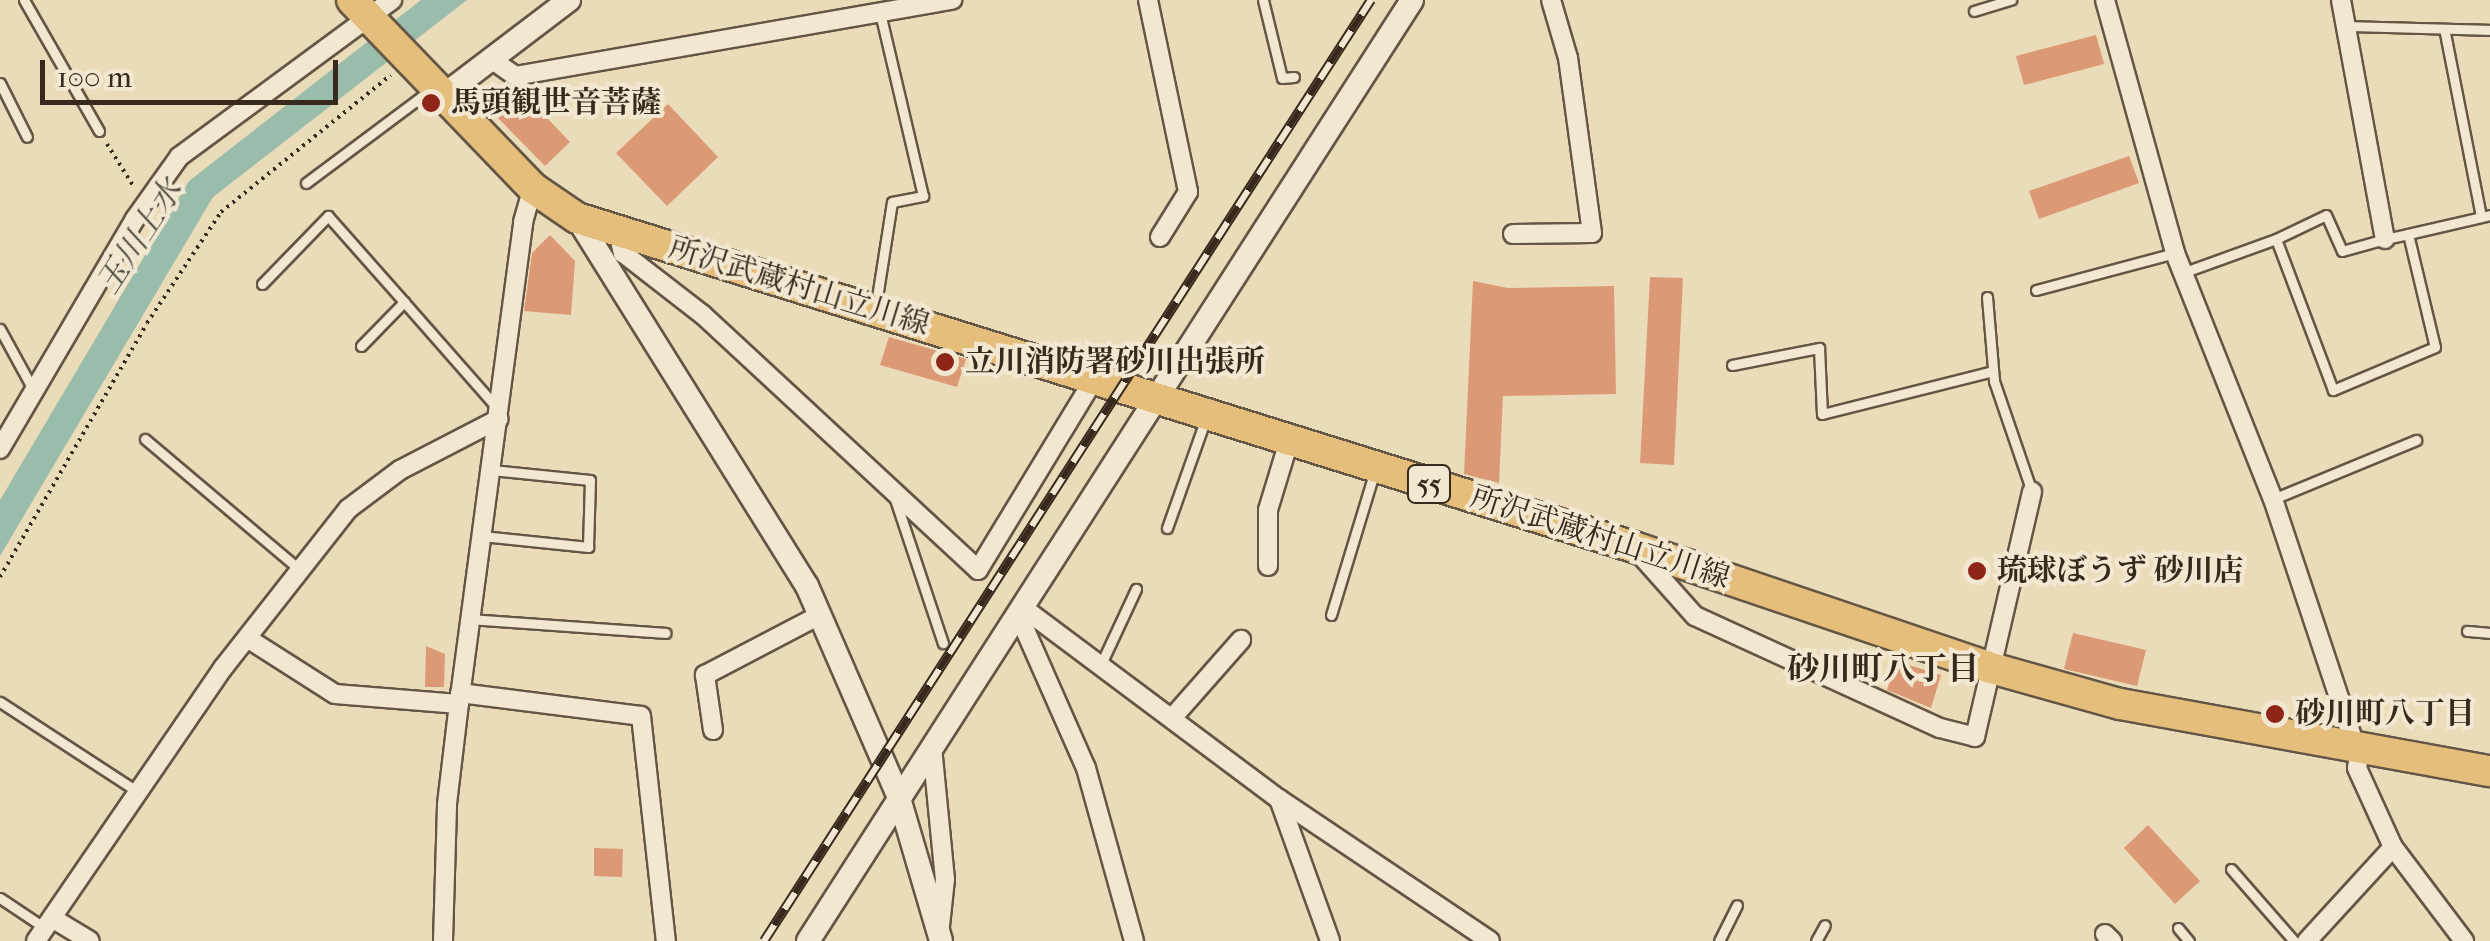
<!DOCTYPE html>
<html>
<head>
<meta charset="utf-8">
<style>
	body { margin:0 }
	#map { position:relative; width:2490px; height:941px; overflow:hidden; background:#ebdcb9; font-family:"IM FELL French Canon","Noto Serif JP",serif }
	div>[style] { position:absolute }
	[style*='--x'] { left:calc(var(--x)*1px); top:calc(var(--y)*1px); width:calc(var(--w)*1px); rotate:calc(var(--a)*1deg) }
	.water>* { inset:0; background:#99bcab }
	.building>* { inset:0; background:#dc9976 }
	.path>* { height:4px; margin-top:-2px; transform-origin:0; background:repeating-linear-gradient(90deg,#372a1d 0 2.5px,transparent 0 7.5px) }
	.roads { filter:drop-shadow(2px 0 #645644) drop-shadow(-2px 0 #645644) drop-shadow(0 2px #645644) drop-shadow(0 -2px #645644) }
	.service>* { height:9px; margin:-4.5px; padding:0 4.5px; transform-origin:4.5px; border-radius:4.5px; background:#f2e8d2 }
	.minor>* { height:18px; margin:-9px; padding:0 9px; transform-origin:9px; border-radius:9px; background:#f2e8d2 }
	.tertiary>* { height:22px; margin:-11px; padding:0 11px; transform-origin:11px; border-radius:11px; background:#f2e8d2 }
	.primary>* { height:30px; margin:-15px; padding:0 15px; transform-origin:15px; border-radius:15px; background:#e6be7c }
	.rail>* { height:10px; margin-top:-5px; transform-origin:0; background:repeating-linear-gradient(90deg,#f2e8d2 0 19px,#372a1d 0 38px); box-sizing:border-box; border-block:2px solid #372a1d }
	.dots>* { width:28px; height:28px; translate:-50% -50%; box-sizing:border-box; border:5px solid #f2e8d2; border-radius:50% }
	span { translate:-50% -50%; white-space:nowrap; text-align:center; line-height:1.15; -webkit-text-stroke:8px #f2e8d2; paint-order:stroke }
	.shield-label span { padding:2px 8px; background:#f2e8d2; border:2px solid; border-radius:8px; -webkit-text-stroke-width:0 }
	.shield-label { font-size:28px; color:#372a1d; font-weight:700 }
	.poi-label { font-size:30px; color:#372a1d; font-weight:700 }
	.left { translate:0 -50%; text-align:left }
	.street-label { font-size:30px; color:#372a1d }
	.water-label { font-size:32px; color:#504e40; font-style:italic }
	.neighbourhood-label { font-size:32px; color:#372a1d; font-weight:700 }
	.scale { position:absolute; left:40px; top:60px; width:298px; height:45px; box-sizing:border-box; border:5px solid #372a1d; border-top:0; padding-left:12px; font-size:30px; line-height:35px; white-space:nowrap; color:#372a1d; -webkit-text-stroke:8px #f2e8d2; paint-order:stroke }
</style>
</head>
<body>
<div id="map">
	<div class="water">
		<div style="clip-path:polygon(421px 0,467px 0,213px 197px,0 556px,0 500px,189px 181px)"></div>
	</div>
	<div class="building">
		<div style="clip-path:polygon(2096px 35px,2104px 64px,2024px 85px,2016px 56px)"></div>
		<div style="clip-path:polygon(524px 94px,570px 142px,545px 166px,498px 118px)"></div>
		<div style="clip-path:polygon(668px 104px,718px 157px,667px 206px,616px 153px)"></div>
		<div style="clip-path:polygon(2129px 156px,2139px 183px,2039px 219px,2029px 191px)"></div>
		<div style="clip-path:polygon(550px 235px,575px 261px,571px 315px,524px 311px,532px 253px)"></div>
		<div style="clip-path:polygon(1650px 277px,1683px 278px,1674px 465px,1640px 463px)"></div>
		<div style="clip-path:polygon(1473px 281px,1508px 288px,1614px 286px,1616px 394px,1503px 396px,1499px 483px,1464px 474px)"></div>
		<div style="clip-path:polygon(889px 337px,966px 359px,957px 387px,880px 365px)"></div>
		<div style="clip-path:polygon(2073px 633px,2146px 650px,2137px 686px,2064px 669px)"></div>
		<div style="clip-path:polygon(426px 646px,445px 654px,444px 687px,425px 687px)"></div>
		<div style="clip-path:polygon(1896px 661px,1941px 675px,1931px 708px,1887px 690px)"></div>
		<div style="clip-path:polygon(2148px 825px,2200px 881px,2175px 904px,2124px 848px)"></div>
		<div style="clip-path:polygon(594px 848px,623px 849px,622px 877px,594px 876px)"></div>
	</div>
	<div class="path">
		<div style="--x:107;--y:144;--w:51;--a:57.9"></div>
		<div style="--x:0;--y:577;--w:293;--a:-59.9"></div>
		<div style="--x:147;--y:323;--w:133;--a:-56.3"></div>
		<div style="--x:221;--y:212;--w:218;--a:-38.9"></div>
	</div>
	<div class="roads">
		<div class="service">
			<div style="--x:24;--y:0;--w:151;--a:60.2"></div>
			<div style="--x:1263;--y:0;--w:80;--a:76.3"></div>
			<div style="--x:1282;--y:78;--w:12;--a:-5"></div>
			<div style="--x:1974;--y:11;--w:39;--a:-17"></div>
			<div style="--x:2347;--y:26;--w:143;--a:1.6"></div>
			<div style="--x:2445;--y:33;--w:187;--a:78.9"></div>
			<div style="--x:0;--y:83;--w:60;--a:63.4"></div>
			<div style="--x:306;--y:183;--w:154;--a:-36.8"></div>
			<div style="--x:2408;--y:234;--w:116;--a:76.6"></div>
			<div style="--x:2435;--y:347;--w:111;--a:157.1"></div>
			<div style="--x:2333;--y:390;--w:161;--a:-110.7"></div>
			<div style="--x:2276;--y:239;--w:55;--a:-25.6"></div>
			<div style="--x:2326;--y:215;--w:39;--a:66"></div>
			<div style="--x:2342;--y:251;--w:45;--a:-15.6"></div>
			<div style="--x:2385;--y:239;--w:24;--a:-12"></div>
			<div style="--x:2408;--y:234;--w:84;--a:-13"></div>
			<div style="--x:2182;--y:273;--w:100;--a:-19.9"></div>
			<div style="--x:262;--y:284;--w:95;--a:-45.9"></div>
			<div style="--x:328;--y:216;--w:115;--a:48.5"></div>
			<div style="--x:2036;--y:290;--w:144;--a:-14.9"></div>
			<div style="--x:1987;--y:297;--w:84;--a:85.2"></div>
			<div style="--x:1994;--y:381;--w:117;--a:71.1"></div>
			<div style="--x:876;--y:304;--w:103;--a:-81.1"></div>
			<div style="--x:892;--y:202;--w:32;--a:-11"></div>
			<div style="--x:923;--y:196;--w:189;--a:-103.2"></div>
			<div style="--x:0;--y:329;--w:71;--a:61.3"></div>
			<div style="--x:361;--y:346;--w:62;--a:-45.7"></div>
			<div style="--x:404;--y:302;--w:142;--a:48.7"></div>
			<div style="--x:1732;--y:365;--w:89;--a:-11.1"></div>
			<div style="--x:1819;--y:348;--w:66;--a:87.4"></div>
			<div style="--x:1822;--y:414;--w:176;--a:-14.1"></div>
			<div style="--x:145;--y:439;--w:203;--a:40.2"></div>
			<div style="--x:895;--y:499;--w:152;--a:71.6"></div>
			<div style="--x:2273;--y:499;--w:155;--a:-22.4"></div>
			<div style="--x:1167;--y:528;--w:117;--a:-70.5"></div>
			<div style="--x:482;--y:536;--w:107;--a:5.9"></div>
			<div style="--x:588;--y:547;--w:67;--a:-88.3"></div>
			<div style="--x:590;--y:480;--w:99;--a:-174.2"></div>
			<div style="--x:1331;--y:615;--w:152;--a:-73.1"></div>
			<div style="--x:470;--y:619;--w:196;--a:4.1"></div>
			<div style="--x:2467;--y:631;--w:23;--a:5"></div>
			<div style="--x:1101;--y:664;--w:83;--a:-65"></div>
			<div style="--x:0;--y:702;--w:165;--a:33.1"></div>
			<div style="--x:2231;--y:869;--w:96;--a:48.8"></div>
			<div style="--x:0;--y:898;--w:54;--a:33.7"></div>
			<div style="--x:2178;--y:928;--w:17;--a:50"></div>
			<div style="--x:1719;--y:941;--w:40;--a:-63.4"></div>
			<div style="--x:1816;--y:941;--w:18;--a:-61"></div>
		</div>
		<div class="minor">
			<div style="--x:1148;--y:0;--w:196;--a:78.2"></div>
			<div style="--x:1188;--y:192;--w:53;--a:121.9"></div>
			<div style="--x:2105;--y:0;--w:263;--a:74.5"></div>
			<div style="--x:2175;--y:253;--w:265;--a:68.3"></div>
			<div style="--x:2273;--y:499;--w:257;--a:71.6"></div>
			<div style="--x:2341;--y:0;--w:243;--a:79.6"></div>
			<div style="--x:491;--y:59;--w:29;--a:35"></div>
			<div style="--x:515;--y:76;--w:444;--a:-9.9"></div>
			<div style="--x:618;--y:232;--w:22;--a:77"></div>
			<div style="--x:623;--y:253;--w:101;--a:37.8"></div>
			<div style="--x:703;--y:315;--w:375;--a:42.8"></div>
			<div style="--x:978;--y:570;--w:221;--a:-58.7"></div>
			<div style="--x:1513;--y:234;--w:79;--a:-0.7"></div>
			<div style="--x:1592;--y:233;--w:177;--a:-97.8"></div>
			<div style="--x:1568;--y:58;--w:60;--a:-106.3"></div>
			<div style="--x:0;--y:449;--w:267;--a:-59.6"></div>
			<div style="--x:135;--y:219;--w:76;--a:-54.6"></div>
			<div style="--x:179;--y:157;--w:265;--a:-36.4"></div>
			<div style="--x:1637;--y:551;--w:87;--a:48.3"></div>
			<div style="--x:1695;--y:616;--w:269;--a:24.6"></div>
			<div style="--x:1940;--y:728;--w:36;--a:14"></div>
			<div style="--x:1975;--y:737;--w:252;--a:-76.9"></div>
			<div style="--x:1268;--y:566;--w:56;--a:-90"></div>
			<div style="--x:1268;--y:510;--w:72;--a:-73.1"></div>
			<div style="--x:1022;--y:607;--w:321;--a:36.8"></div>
			<div style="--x:1279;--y:799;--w:254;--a:33.9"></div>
			<div style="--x:1018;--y:614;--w:168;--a:66.2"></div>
			<div style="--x:1086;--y:768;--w:180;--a:74.5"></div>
			<div style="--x:247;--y:638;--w:104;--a:32.5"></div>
			<div style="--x:335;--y:694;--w:124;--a:4.6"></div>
			<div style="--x:460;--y:693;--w:182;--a:7.2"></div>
			<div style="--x:641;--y:716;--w:226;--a:83.7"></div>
			<div style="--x:1173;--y:717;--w:103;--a:-48.6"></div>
			<div style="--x:713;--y:730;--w:56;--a:-98.3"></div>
			<div style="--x:705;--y:675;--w:130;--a:-27.6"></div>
			<div style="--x:2361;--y:745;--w:23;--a:100"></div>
			<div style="--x:2357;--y:768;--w:87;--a:65.5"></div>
			<div style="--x:2393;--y:847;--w:118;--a:52.9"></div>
			<div style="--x:932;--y:747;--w:133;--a:84.4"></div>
			<div style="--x:945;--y:879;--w:47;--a:96.1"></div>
			<div style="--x:1279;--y:799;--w:151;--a:70.2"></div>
			<div style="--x:52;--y:918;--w:44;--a:31.2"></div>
			<div style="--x:2105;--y:934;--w:10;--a:45"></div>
			<div style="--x:36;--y:941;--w:331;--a:-55.6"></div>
			<div style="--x:223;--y:668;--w:202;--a:-51.8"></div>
			<div style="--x:348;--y:509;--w:65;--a:-36.9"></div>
			<div style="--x:400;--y:470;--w:111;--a:-27.3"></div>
			<div style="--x:443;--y:941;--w:137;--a:-88.3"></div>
			<div style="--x:447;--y:804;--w:101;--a:-83.2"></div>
			<div style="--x:459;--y:704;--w:486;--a:-82.4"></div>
			<div style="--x:523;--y:222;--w:35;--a:-74"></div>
			<div style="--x:2307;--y:941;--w:127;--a:-47.5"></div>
		</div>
		<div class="tertiary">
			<div style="--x:444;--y:95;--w:157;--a:-37.2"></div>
			<div style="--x:577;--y:218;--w:434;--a:58"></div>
			<div style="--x:807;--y:586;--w:231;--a:66.5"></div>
			<div style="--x:899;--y:798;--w:149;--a:73.6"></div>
			<div style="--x:808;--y:941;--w:1118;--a:-57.3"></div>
		</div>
		<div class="primary">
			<div style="--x:352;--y:0;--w:261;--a:46.1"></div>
			<div style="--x:533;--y:188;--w:53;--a:34.3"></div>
			<div style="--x:577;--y:218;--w:1107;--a:17.29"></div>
			<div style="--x:1634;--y:547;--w:374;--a:18.7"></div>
			<div style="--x:1988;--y:667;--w:137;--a:15.7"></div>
			<div style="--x:2120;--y:704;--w:376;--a:10.3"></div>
		</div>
	</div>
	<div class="rail">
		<div style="--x:764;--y:941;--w:1120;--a:-57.18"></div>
	</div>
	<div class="dots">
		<div style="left:431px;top:103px;background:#8f2418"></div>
		<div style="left:945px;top:362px;background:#8f2418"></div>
		<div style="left:1977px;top:571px;background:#8f2418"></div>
		<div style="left:2275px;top:714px;background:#8f2418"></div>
	</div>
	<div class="shield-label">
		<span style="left:1429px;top:484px">55</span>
	</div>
	<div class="poi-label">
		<span class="left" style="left:451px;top:103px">馬頭観世音菩薩</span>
		<span class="left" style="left:965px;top:362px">立川消防署砂川出張所</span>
		<span class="left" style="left:1997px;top:571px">琉球ぼうず 砂川店</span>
		<span class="left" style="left:2295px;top:714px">砂川町八丁目</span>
	</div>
	<div class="street-label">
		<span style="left:799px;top:287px;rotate:17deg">所沢武蔵村山立川線</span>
		<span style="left:1600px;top:538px;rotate:18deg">所沢武蔵村山立川線</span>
	</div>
	<div class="water-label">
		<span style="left:140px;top:237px;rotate:-57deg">玉川上水</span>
	</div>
	<div class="neighbourhood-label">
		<span style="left:1883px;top:669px">砂川町八丁目</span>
	</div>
	<div class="scale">100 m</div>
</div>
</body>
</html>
